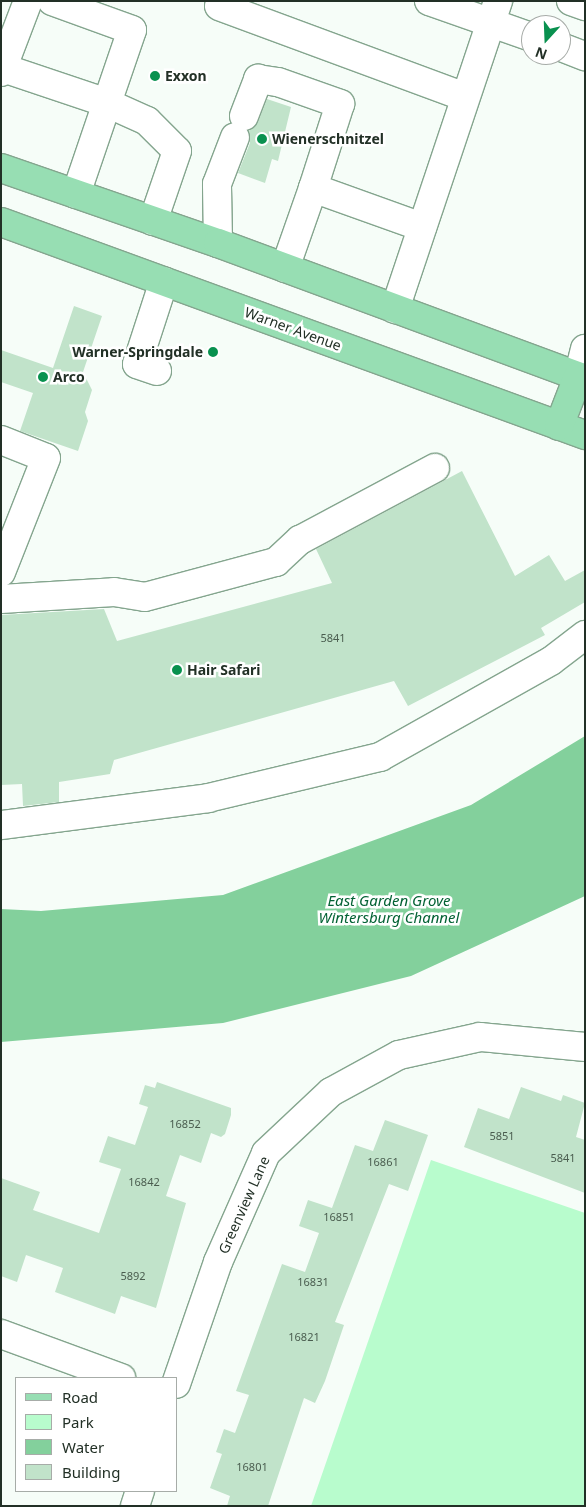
<!DOCTYPE html>
<html>
<head>
<meta charset="utf-8">
<style>
	body { margin:0 }
	#map { position:relative; width:586px; height:1507px; overflow:hidden; background:#f6fdf8; font-family:"Noto Sans",sans-serif }
	div>[style] { position:absolute }
	[style*='--x'] { left:calc(var(--x)*1px); top:calc(var(--y)*1px); width:calc(var(--w)*1px); rotate:calc(var(--a)*1deg) }
	.green>* { inset:0; background:#b8fccd }
	.water>* { inset:0; background:#83d09c }
	.building>* { inset:0; background:#c1e3ca }
	.roads { filter:drop-shadow(1px 0 #84a58e) drop-shadow(-1px 0 #84a58e) drop-shadow(0 1px #84a58e) drop-shadow(0 -1px #84a58e) }
	.minor>* { height:28px; margin:-14px; padding:0 14px; transform-origin:14px; border-radius:14px; background:#fff }
	.major>* { height:28px; margin:-14px; padding:0 14px; transform-origin:14px; border-radius:14px; background:#97deb3 }
	.dots>* { width:14px; height:14px; translate:-50% -50%; box-sizing:border-box; border:2px solid #fff; border-radius:50% }
	span { translate:-50% -50%; white-space:nowrap; text-align:center; line-height:1.15; -webkit-text-stroke:5px #fff; paint-order:stroke }
	.number-label { font-size:11px; color:#4a5d4f }
	.number-label span { -webkit-text-stroke-width:0 }
	.poi-label { font-size:14px; color:#223026; font-weight:700 }
	.left { translate:0 -50%; text-align:left }
	.right { translate:-100% -50%; text-align:right }
	.street-label { font-size:14px; color:#223026 }
	.water-label { font-size:15px; color:#036234; font-style:italic }
	.frame { position:absolute; inset:0; border:2px solid #223026; pointer-events:none }
	.legend { position:absolute; left:15px; top:1377px; width:162px; height:115px; box-sizing:border-box; background:#fff; border:1px solid #a7aca8; margin:0; padding:6px 9px; list-style:none; font-size:15px; color:#223026 }
	.legend li { display:flex; align-items:center; gap:10px; height:25px }
	.legend b { width:25px; border:1px solid #a7aca8 }
	.north { position:absolute; left:521px; top:15px; width:50px; height:50px; box-sizing:border-box; background:#fff; border:1px solid #a7aca8; border-radius:50%; rotate:200deg; font-size:14px; font-weight:700; line-height:20px; text-align:center; color:#223026 }
	.north::after { content:''; display:block; margin:auto; width:18px; height:22px; background:#09914f; clip-path:polygon(50% 0,100% 100%,50% 72%,0 100%) }
</style>
</head>
<body>
<div id="map">
	<div class="green">
		<div style="clip-path:polygon(431px 1160px,585px 1213px,585px 1506px,311px 1506px)"></div>
	</div>
	<div class="water">
		<div style="clip-path:polygon(585px 736px,585px 896px,411px 976px,223px 1023px,1px 1042px,1px 909px,41px 911px,223px 895px,471px 805px)"></div>
	</div>
	<div class="building">
		<div style="clip-path:polygon(267px 99px,291px 107px,278px 161px,272px 159px,265px 183px,238px 173px,250px 143px,249px 131px,258px 122px)"></div>
		<div style="clip-path:polygon(74px 306px,102px 316px,83px 372px,92px 390px,85px 412px,88px 421px,78px 451px,20px 431px,33px 393px,1px 382px,1px 350px,53px 368px)"></div>
		<div style="clip-path:polygon(462px 471px,515px 576px,549px 555px,565px 581px,585px 570px,585px 602px,541px 628px,545px 635px,408px 706px,394px 681px,114px 760px,110px 774px,59px 782px,59px 802px,23px 806px,22px 784px,1px 785px,1px 615px,104px 609px,117px 641px,332px 583px,316px 549px)"></div>
		<div style="clip-path:polygon(157px 1082px,231px 1108px,231px 1115px,225px 1134px,221px 1137px,211px 1133px,201px 1163px,180px 1155px,166px 1196px,186px 1203px,156px 1308px,121px 1296px,115px 1314px,55px 1292px,63px 1268px,26px 1255px,17px 1282px,1px 1276px,1px 1178px,40px 1192px,33px 1210px,99px 1233px,121px 1169px,99px 1162px,108px 1136px,135px 1145px,148px 1107px,139px 1104px,145px 1085px,155px 1088px)"></div>
		<div style="clip-path:polygon(521px 1087px,561px 1101px,563px 1095px,585px 1103px,576px 1137px,585px 1140px,585px 1193px,464px 1147px,478px 1108px,509px 1119px)"></div>
		<div style="clip-path:polygon(385px 1120px,428px 1135px,408px 1191px,389px 1184px,335px 1322px,344px 1325px,325px 1381px,315px 1403px,304px 1398px,268px 1506px,227px 1506px,230px 1496px,210px 1488px,222px 1454px,216px 1452px,224px 1429px,235px 1433px,249px 1395px,236px 1391px,282px 1264px,305px 1272px,319px 1233px,299px 1226px,308px 1200px,332px 1208px,355px 1145px,373px 1151px)"></div>
	</div>
	<div class="roads">
		<div class="minor">
			<div style="--x:429;--y:1;--w:108;--a:19.4"></div>
			<div style="--x:571;--y:1;--w:15;--a:20"></div>
			<div style="--x:219;--y:6;--w:262;--a:20.3"></div>
			<div style="--x:561;--y:47;--w:26;--a:21"></div>
			<div style="--x:3;--y:68;--w:110;--a:18.6"></div>
			<div style="--x:107;--y:103;--w:77;--a:-71.1"></div>
			<div style="--x:132;--y:30;--w:85;--a:-160.1"></div>
			<div style="--x:1;--y:72;--w:76;--a:-69.2"></div>
			<div style="--x:244;--y:116;--w:40;--a:-69"></div>
			<div style="--x:258;--y:79;--w:20;--a:9"></div>
			<div style="--x:278;--y:82;--w:66;--a:19.5"></div>
			<div style="--x:340;--y:104;--w:88;--a:107.8"></div>
			<div style="--x:76;--y:194;--w:96;--a:-71.2"></div>
			<div style="--x:107;--y:103;--w:44;--a:24.2"></div>
			<div style="--x:147;--y:121;--w:42;--a:45"></div>
			<div style="--x:177;--y:151;--w:74;--a:108.9"></div>
			<div style="--x:218;--y:243;--w:59;--a:-91"></div>
			<div style="--x:217;--y:184;--w:50;--a:-69"></div>
			<div style="--x:285;--y:268;--w:85;--a:-70.7"></div>
			<div style="--x:313;--y:188;--w:116;--a:19.7"></div>
			<div style="--x:395;--y:309;--w:325;--a:-71.5"></div>
			<div style="--x:157;--y:371;--w:21;--a:-161"></div>
			<div style="--x:137;--y:364;--w:87;--a:-72"></div>
			<div style="--x:578;--y:377;--w:29;--a:-76"></div>
			<div style="--x:1;--y:440;--w:48;--a:21.8"></div>
			<div style="--x:46;--y:458;--w:123;--a:111.5"></div>
			<div style="--x:1;--y:599;--w:113;--a:-3.5"></div>
			<div style="--x:114;--y:592;--w:31;--a:9"></div>
			<div style="--x:145;--y:597;--w:136;--a:-15"></div>
			<div style="--x:276;--y:562;--w:33;--a:-43"></div>
			<div style="--x:300;--y:540;--w:153;--a:-28.1"></div>
			<div style="--x:1;--y:825;--w:209;--a:-7.4"></div>
			<div style="--x:208;--y:798;--w:177;--a:-13.4"></div>
			<div style="--x:380;--y:757;--w:196;--a:-29.3"></div>
			<div style="--x:551;--y:661;--w:43;--a:-37.4"></div>
			<div style="--x:1;--y:1334;--w:128;--a:20.1"></div>
			<div style="--x:176;--y:1384;--w:129;--a:-71"></div>
			<div style="--x:218;--y:1262;--w:119;--a:-66.2"></div>
			<div style="--x:266;--y:1153;--w:89;--a:-43.2"></div>
			<div style="--x:331;--y:1092;--w:77;--a:-28.6"></div>
			<div style="--x:399;--y:1055;--w:83;--a:-12.5"></div>
			<div style="--x:480;--y:1037;--w:105;--a:5.4"></div>
			<div style="--x:135;--y:1506;--w:16;--a:-72"></div>
		</div>
		<div class="major">
			<div style="--x:1;--y:168;--w:230;--a:19.1"></div>
			<div style="--x:218;--y:243;--w:391;--a:20.3"></div>
			<div style="--x:1;--y:222;--w:622;--a:20.04"></div>
			<div style="--x:559;--y:426;--w:53;--a:-68.8"></div>
		</div>
	</div>
	<div class="dots">
		<div style="left:155px;top:76px;background:#09914f"></div>
		<div style="left:262px;top:139px;background:#09914f"></div>
		<div style="left:213px;top:352px;background:#09914f"></div>
		<div style="left:43px;top:377px;background:#09914f"></div>
		<div style="left:177px;top:670px;background:#09914f"></div>
	</div>
	<div class="number-label">
		<span style="left:333px;top:638px">5841</span>
		<span style="left:185px;top:1124px">16852</span>
		<span style="left:502px;top:1136px">5851</span>
		<span style="left:563px;top:1158px">5841</span>
		<span style="left:383px;top:1162px">16861</span>
		<span style="left:144px;top:1182px">16842</span>
		<span style="left:339px;top:1217px">16851</span>
		<span style="left:133px;top:1276px">5892</span>
		<span style="left:313px;top:1282px">16831</span>
		<span style="left:304px;top:1337px">16821</span>
		<span style="left:252px;top:1467px">16801</span>
	</div>
	<div class="poi-label">
		<span class="left" style="left:165px;top:76px">Exxon</span>
		<span class="left" style="left:272px;top:139px">Wienerschnitzel</span>
		<span class="right" style="left:203px;top:352px">Warner-Springdale</span>
		<span class="left" style="left:53px;top:377px">Arco</span>
		<span class="left" style="left:187px;top:670px">Hair Safari</span>
	</div>
	<div class="street-label">
		<span style="left:293px;top:329px;rotate:20deg">Warner Avenue</span>
		<span style="left:244px;top:1205px;rotate:-66deg">Greenview Lane</span>
	</div>
	<div class="water-label">
		<span style="left:389px;top:909px">East Garden Grove<br>Wintersburg Channel</span>
	</div>
	<div class="frame"></div>
	<ul class="legend">
	<li><b style="height:6px;background:#97deb3"></b>Road</li>
	<li><b style="height:14px;background:#b8fccd"></b>Park</li>
	<li><b style="height:14px;background:#83d09c"></b>Water</li>
	<li><b style="height:14px;background:#c1e3ca"></b>Building</li>
	</ul>
	<div class="north">N</div>
</div>
</body>
</html>
